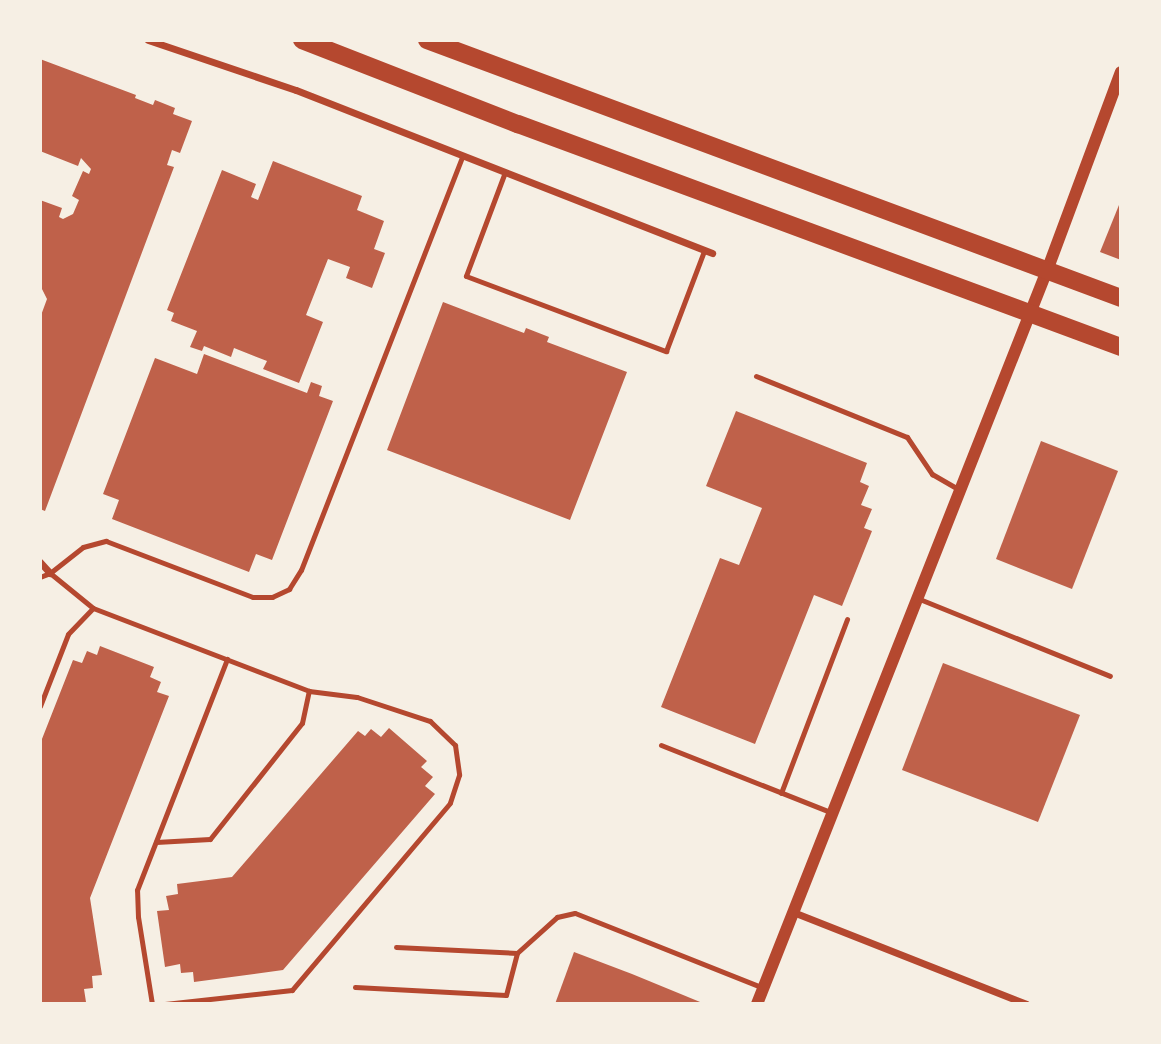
<!DOCTYPE html>
<html>
<head>
<meta charset="utf-8">
<style>
	body { margin:0 }
	#map { position:relative; width:1161px; height:1044px; overflow:hidden; background:#f6efe4; font-family:"Roboto Serif",serif }
	div>[style] { position:absolute }
	[style*='--x'] { left:calc(var(--x)*1px); top:calc(var(--y)*1px); width:calc(var(--w)*1px); rotate:calc(var(--a)*1deg) }
	.building>* { inset:0; background:#bf614a }
	.service>* { height:5px; margin:-2.5px; padding:0 2.5px; transform-origin:2.5px; border-radius:2.5px; background:#b5482f }
	.minor>* { height:7px; margin:-3.5px; padding:0 3.5px; transform-origin:3.5px; border-radius:3.5px; background:#b5482f }
	.tertiary>* { height:12px; margin:-6px; padding:0 6px; transform-origin:6px; border-radius:6px; background:#b5482f }
	.primary>* { height:18px; margin:-9px; padding:0 9px; transform-origin:9px; border-radius:9px; background:#b5482f }
	span { translate:-50% -50%; white-space:nowrap; text-align:center; line-height:1.15; -webkit-text-stroke:5px #f6efe4; paint-order:stroke }
	.frame { position:absolute; inset:0; border:42px solid #f6efe4; pointer-events:none }
</style>
</head>
<body>
<div id="map">
	<div class="building">
		<div style="clip-path:polygon(40px 59px,136px 95px,135px 98px,153px 105px,155px 100px,175px 108px,173px 114px,192px 121px,180px 153px,172px 150px,167px 165px,174px 167px,45px 511px,40px 509px,40px 318px,47px 299px,40px 285px,40px 200px,62px 208px,59px 217px,63px 219px,73px 214px,79px 200px,72px 196px,83px 171px,89px 174px,91px 169px,81px 158px,78px 166px,40px 151px)"></div>
		<div style="clip-path:polygon(273px 161px,362px 196px,357px 210px,384px 221px,374px 249px,385px 253px,372px 288px,346px 278px,350px 267px,328px 259px,306px 315px,323px 322px,299px 383px,263px 369px,267px 361px,234px 348px,231px 357px,204px 346px,202px 351px,190px 347px,197px 331px,171px 321px,174px 313px,167px 310px,222px 170px,256px 184px,251px 197px,258px 200px)"></div>
		<div style="clip-path:polygon(1121px 200px,1121px 260px,1100px 252px)"></div>
		<div style="clip-path:polygon(443px 302px,524px 333px,526px 328px,549px 337px,547px 342px,627px 372px,570px 520px,387px 450px)"></div>
		<div style="clip-path:polygon(204px 354px,307px 393px,311px 382px,322px 386px,319px 396px,333px 401px,272px 560px,256px 554px,249px 572px,112px 519px,119px 500px,103px 494px,155px 358px,197px 374px)"></div>
		<div style="clip-path:polygon(736px 411px,867px 463px,860px 482px,869px 486px,861px 505px,872px 509px,864px 528px,872px 531px,842px 606px,814px 595px,755px 744px,661px 707px,720px 558px,739px 565px,762px 508px,706px 486px)"></div>
		<div style="clip-path:polygon(1041px 441px,1118px 471px,1072px 589px,996px 559px)"></div>
		<div style="clip-path:polygon(100px 646px,154px 667px,150px 677px,161px 682px,157px 692px,169px 696px,90px 898px,102px 975px,92px 976px,93px 988px,84px 989px,86px 1002px,40px 1004px,40px 744px,73px 660px,82px 663px,87px 651px,97px 655px)"></div>
		<div style="clip-path:polygon(943px 663px,1080px 715px,1038px 822px,902px 770px)"></div>
		<div style="clip-path:polygon(389px 728px,427px 761px,421px 767px,433px 777px,425px 786px,435px 794px,283px 970px,194px 982px,193px 972px,181px 973px,180px 964px,165px 967px,157px 911px,169px 910px,166px 896px,178px 894px,177px 884px,232px 877px,358px 731px,365px 736px,371px 729px,381px 737px)"></div>
		<div style="clip-path:polygon(574px 952px,632px 974px,705px 1004px,555px 1004px)"></div>
	</div>
	<div class="service">
		<div style="--x:505;--y:172;--w:111;--a:110.6"></div>
		<div style="--x:466;--y:276;--w:214;--a:20.6"></div>
		<div style="--x:666;--y:351;--w:107;--a:-69.2"></div>
		<div style="--x:756;--y:376;--w:163;--a:22"></div>
		<div style="--x:907;--y:437;--w:45;--a:56"></div>
		<div style="--x:932;--y:474;--w:32;--a:30"></div>
		<div style="--x:50;--y:573;--w:55;--a:39.1"></div>
		<div style="--x:93;--y:608;--w:231;--a:21"></div>
		<div style="--x:309;--y:691;--w:48;--a:7.1"></div>
		<div style="--x:357;--y:697;--w:77;--a:18.2"></div>
		<div style="--x:430;--y:721;--w:35;--a:44"></div>
		<div style="--x:455;--y:745;--w:30;--a:82"></div>
		<div style="--x:459;--y:775;--w:29;--a:108"></div>
		<div style="--x:450;--y:803;--w:245;--a:130.2"></div>
		<div style="--x:292;--y:990;--w:128;--a:173.7"></div>
		<div style="--x:40;--y:577;--w:11;--a:-22"></div>
		<div style="--x:50;--y:573;--w:42;--a:-38.2"></div>
		<div style="--x:83;--y:547;--w:24;--a:-15"></div>
		<div style="--x:106;--y:541;--w:157;--a:20.9"></div>
		<div style="--x:253;--y:597;--w:19;--a:0"></div>
		<div style="--x:272;--y:597;--w:19;--a:-25"></div>
		<div style="--x:289;--y:589;--w:22;--a:-58"></div>
		<div style="--x:301;--y:570;--w:444;--a:-68.7"></div>
		<div style="--x:917;--y:598;--w:208;--a:22"></div>
		<div style="--x:40;--y:706;--w:77;--a:-68.7"></div>
		<div style="--x:68;--y:634;--w:36;--a:-46"></div>
		<div style="--x:661;--y:745;--w:185;--a:21.6"></div>
		<div style="--x:781;--y:793;--w:186;--a:-69.2"></div>
		<div style="--x:156;--y:842;--w:54;--a:-3.2"></div>
		<div style="--x:210;--y:839;--w:148;--a:-51.6"></div>
		<div style="--x:302;--y:723;--w:33;--a:-78"></div>
		<div style="--x:396;--y:947;--w:121;--a:2.8"></div>
		<div style="--x:517;--y:953;--w:54;--a:-42"></div>
		<div style="--x:557;--y:917;--w:18;--a:-13"></div>
		<div style="--x:575;--y:913;--w:202;--a:21.7"></div>
		<div style="--x:355;--y:987;--w:151;--a:3"></div>
		<div style="--x:506;--y:995;--w:43;--a:-75.3"></div>
		<div style="--x:152;--y:1004;--w:88;--a:-99.1"></div>
		<div style="--x:138;--y:917;--w:27;--a:-92"></div>
		<div style="--x:137;--y:890;--w:248;--a:-68.7"></div>
	</div>
	<div class="minor">
		<div style="--x:148;--y:40;--w:156;--a:18.7"></div>
		<div style="--x:296;--y:90;--w:447;--a:21.4"></div>
		<div style="--x:40;--y:562;--w:15;--a:48"></div>
		<div style="--x:793;--y:912;--w:251;--a:21.5"></div>
	</div>
	<div class="tertiary">
		<div style="--x:757;--y:1004;--w:791;--a:-68.43"></div>
		<div style="--x:1048;--y:268;--w:209;--a:-69.6"></div>
	</div>
	<div class="primary">
		<div style="--x:302;--y:40;--w:232;--a:21.3"></div>
		<div style="--x:518;--y:124;--w:643;--a:20.3"></div>
		<div style="--x:427;--y:40;--w:740;--a:20.39"></div>
	</div>
	<div class="frame"></div>
</div>
</body>
</html>
